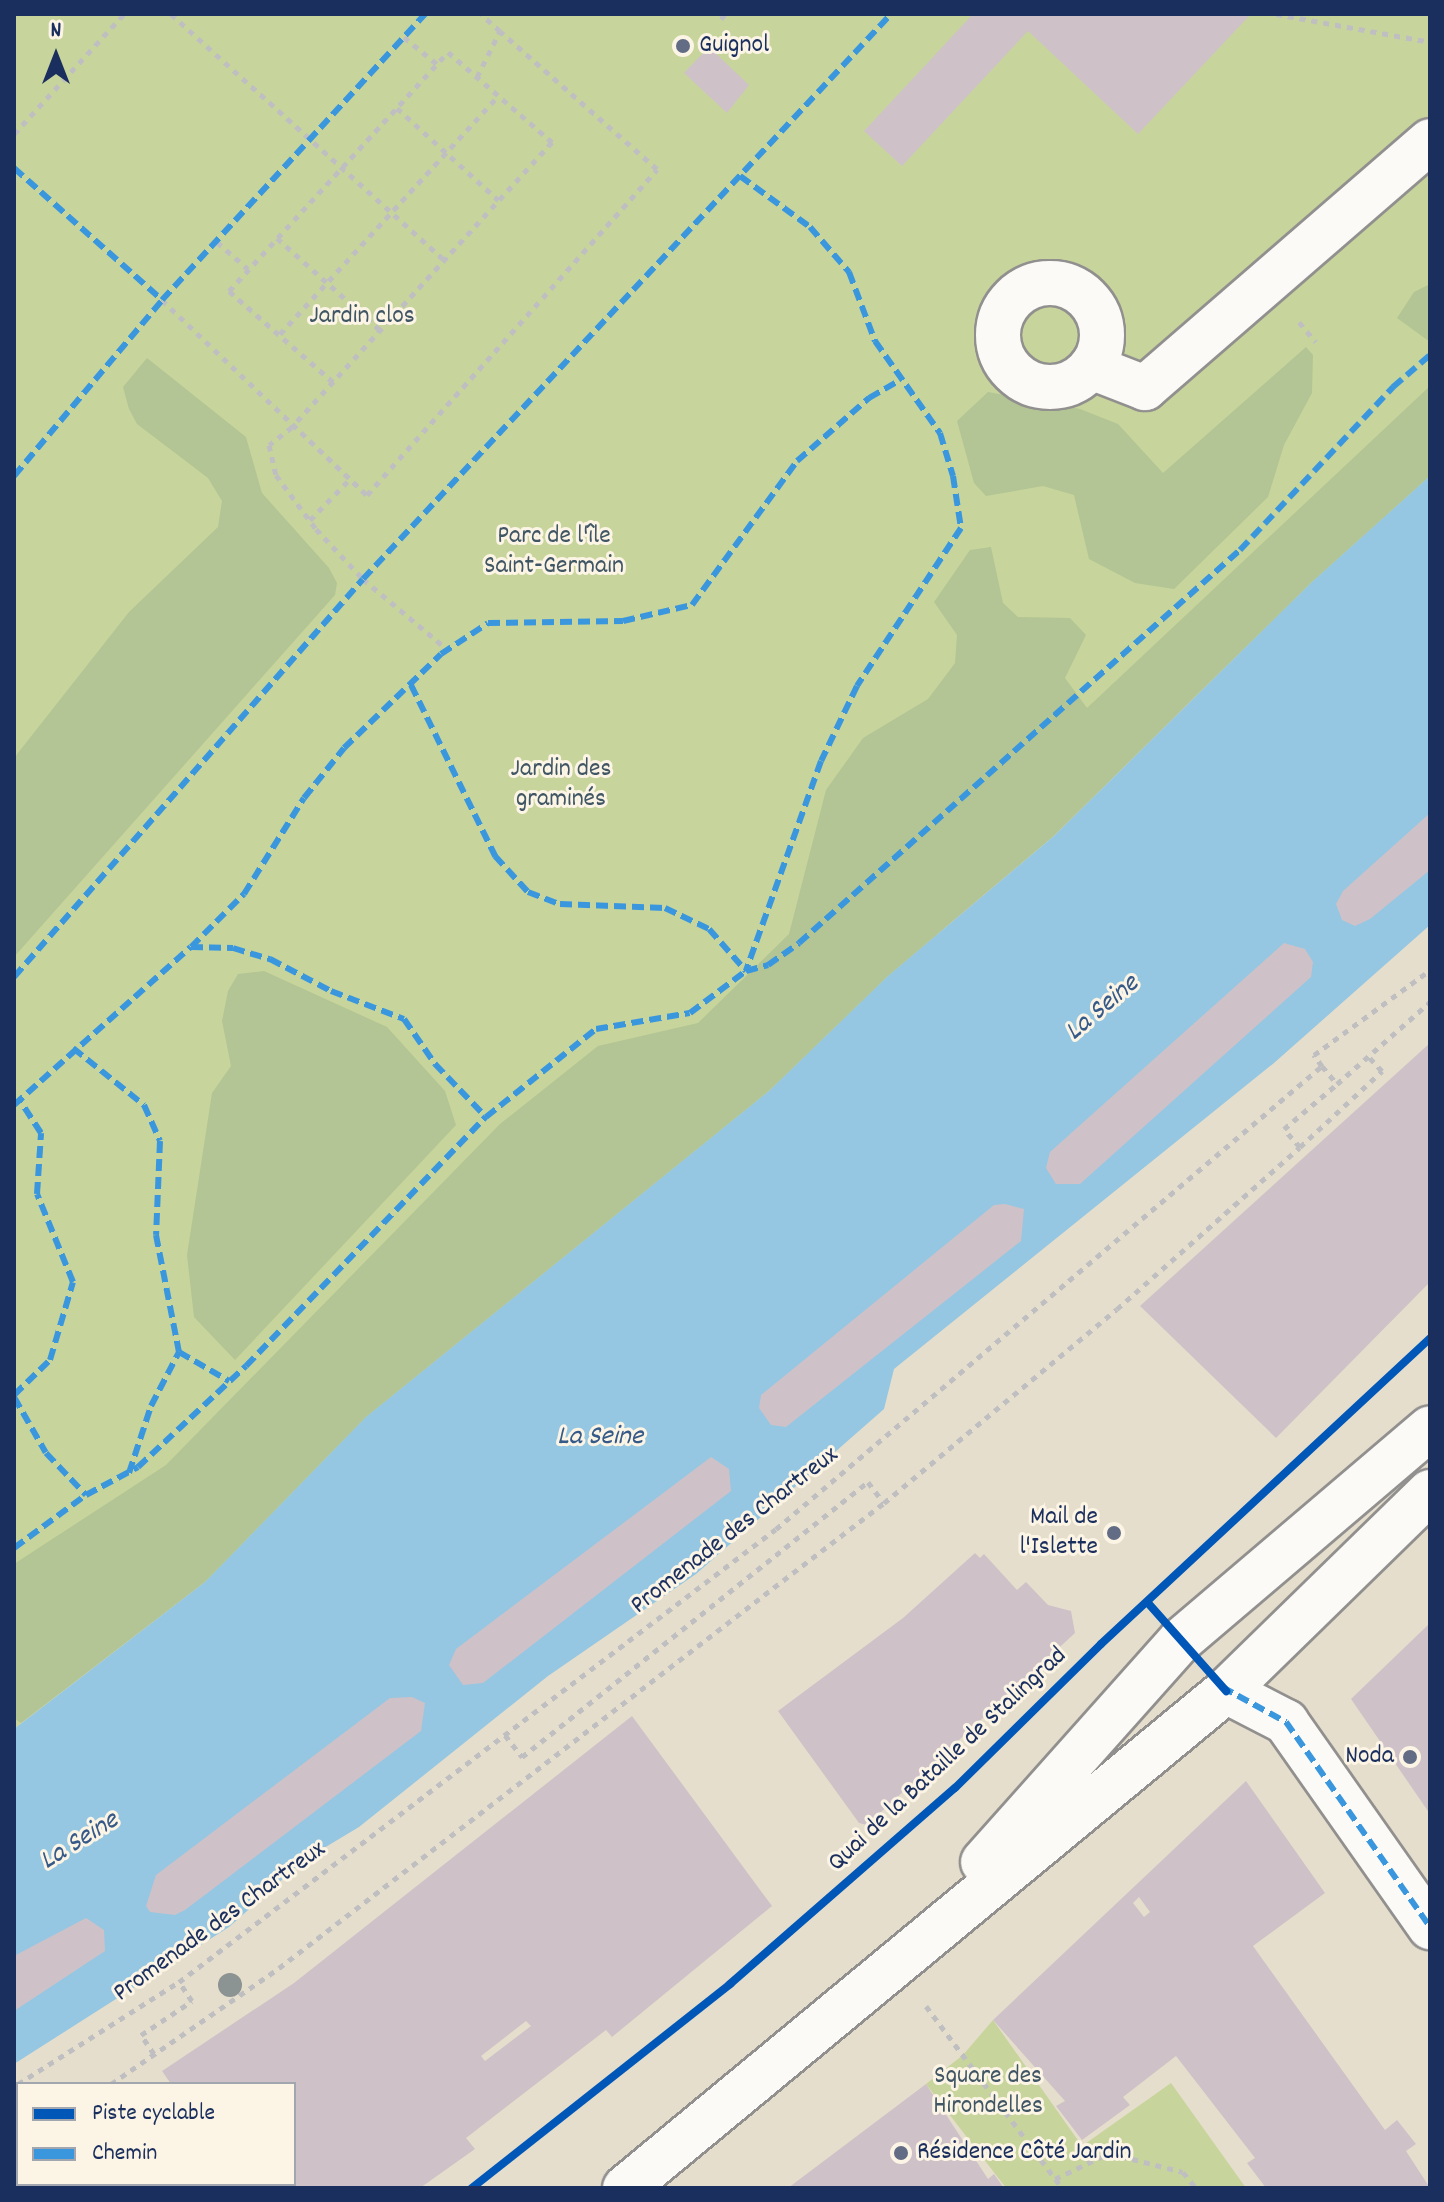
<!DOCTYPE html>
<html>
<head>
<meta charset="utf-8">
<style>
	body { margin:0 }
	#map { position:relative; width:1444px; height:2202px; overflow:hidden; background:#e6decc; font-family:Dekko,sans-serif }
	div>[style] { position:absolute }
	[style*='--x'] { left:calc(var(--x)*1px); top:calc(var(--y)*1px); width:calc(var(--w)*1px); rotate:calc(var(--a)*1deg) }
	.green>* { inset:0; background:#c7d49c }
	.forest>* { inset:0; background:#b3c594 }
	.water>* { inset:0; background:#95c6e2 }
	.building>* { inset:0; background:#cec2c8 }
	.path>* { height:5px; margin-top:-2.5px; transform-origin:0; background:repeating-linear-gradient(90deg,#bfbfc1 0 6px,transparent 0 12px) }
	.roads { filter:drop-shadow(2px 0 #91908f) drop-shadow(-2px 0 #91908f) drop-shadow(0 2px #91908f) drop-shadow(0 -2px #91908f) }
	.minor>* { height:44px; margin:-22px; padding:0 22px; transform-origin:22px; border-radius:22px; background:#fbfaf7 }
	.minor>.ring { margin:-22px; padding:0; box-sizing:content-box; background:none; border:44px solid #fbfaf7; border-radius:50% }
	.major>* { height:44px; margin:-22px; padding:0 22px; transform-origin:22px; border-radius:22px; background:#fbfaf7 }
	.quiet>* { height:6px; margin-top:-3px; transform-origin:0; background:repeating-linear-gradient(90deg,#3a97de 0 12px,transparent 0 18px) }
	.cycleway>* { height:8px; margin:-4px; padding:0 4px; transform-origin:4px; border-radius:4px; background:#0057b8 }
	.trees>* { width:24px; height:24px; margin:-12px; border-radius:50%; background:#8b9393 }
	.dots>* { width:22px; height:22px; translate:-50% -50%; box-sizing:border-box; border:4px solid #fcf5e5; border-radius:50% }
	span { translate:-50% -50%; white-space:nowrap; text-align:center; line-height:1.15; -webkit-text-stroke:6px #fcf5e5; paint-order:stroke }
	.poi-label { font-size:26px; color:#1b2f5e }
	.left { translate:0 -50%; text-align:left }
	.right { translate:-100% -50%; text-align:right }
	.park-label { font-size:26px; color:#405664 }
	.street-label { font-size:26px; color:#1b2f5e }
	.water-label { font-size:28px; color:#355988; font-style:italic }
	.frame { position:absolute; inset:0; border:16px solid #1b2f5e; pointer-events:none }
	.legend { position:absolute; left:16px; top:2082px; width:280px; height:104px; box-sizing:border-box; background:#fcf5e5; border:2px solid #a2a6af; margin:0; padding:10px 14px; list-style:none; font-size:24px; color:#1b2f5e }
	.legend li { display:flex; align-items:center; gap:16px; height:40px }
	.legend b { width:40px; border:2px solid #a2a6af }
	.north { position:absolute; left:16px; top:16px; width:80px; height:80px; -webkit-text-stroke:6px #fcf5e5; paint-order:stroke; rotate:0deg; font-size:22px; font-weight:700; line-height:32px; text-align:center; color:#1b2f5e }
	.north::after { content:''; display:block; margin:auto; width:28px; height:36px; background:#1b2f5e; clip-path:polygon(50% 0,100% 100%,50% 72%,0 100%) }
</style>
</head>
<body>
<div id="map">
	<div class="green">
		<div style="clip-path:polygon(14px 14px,1430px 14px,1430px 476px,769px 1091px,205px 1582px,14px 1729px)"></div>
		<div style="clip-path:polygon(993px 2020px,1082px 2146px,1171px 2083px,1246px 2188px,1006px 2188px,926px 2084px,963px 2055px)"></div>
	</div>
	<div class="forest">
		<div style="clip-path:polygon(1430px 284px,1430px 342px,1397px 318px,1414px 292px)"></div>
		<div style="clip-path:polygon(1306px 347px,1313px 355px,1312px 393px,1284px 445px,1268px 497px,1174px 589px,1135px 583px,1089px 559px,1074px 495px,1043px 486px,986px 496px,974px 483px,957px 421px,988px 392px,1080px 409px,1118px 424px,1163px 473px)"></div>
		<div style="clip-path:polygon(147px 358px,246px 437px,262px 493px,329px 568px,337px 583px,335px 595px,14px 957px,14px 758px,129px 612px,218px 527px,222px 501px,208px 478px,137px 424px,129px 409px,123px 387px)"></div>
		<div style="clip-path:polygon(1430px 386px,1430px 476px,1313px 581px,1054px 836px,888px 976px,769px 1091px,366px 1417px,205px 1582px,21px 1723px,14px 1718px,14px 1564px,166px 1465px,500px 1124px,598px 1046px,698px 1023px,789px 934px,826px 790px,863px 738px,928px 699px,955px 663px,957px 635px,934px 602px,970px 550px,991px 547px,1003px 603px,1018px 617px,1070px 618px,1086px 635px,1065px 678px,1087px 708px)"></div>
		<div style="clip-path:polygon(264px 971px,387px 1027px,445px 1091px,456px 1125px,235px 1360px,194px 1317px,187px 1255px,212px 1093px,231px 1066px,222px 1021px,228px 991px,238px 974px)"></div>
	</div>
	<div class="water">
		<div style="clip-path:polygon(1430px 476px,1430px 925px,1274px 1063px,894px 1369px,884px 1409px,696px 1574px,548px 1676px,359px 1827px,304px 1860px,229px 1927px,14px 2064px,14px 1729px,205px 1582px,366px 1417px,769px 1091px,888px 976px,1054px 836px,1313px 581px)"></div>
	</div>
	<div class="building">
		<div style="clip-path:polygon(973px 14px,1251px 14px,1138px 134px,1028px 31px,902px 166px,864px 131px)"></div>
		<div style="clip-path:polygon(709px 47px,749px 85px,727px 113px,684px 73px)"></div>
		<div style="clip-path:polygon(1430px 813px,1430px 870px,1370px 919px,1355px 926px,1342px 920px,1336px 904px,1343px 891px)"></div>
		<div style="clip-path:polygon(1284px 943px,1305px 949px,1313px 962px,1311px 977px,1080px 1184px,1056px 1184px,1046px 1168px,1050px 1152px)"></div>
		<div style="clip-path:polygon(1430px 1043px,1430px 1282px,1276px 1438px,1140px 1306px)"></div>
		<div style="clip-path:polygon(1005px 1204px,1024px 1209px,1021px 1241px,786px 1427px,771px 1425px,759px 1408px,761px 1395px,994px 1205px)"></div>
		<div style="clip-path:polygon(711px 1457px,729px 1469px,731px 1491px,483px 1683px,463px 1685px,449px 1665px,456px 1649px)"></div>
		<div style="clip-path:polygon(975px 1553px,980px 1558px,984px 1554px,1017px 1590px,1026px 1582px,1048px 1605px,1071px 1611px,1075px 1633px,867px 1825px,859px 1823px,778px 1711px,903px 1618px)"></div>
		<div style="clip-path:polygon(1430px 1623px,1430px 1814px,1351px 1699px)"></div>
		<div style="clip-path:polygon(412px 1697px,425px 1703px,421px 1731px,185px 1910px,175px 1915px,150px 1912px,146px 1906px,156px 1875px,390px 1698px)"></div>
		<div style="clip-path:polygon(evenodd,632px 1716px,772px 1906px,612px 2037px,606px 2030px,466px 2138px,475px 2149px,420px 2188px,245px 2188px,242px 2184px,294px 2184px,294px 2084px,171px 2084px,162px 2071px,294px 1983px,632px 1716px,526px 2021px,531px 2026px,485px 2061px,481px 2056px,526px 2021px)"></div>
		<div style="clip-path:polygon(evenodd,1246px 1781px,1325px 1893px,1253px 1946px,1385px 2130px,1397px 2120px,1416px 2144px,1406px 2151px,1430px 2188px,1266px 2188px,1247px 2163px,1255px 2158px,1176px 2056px,1123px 2097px,1130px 2105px,1082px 2140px,1056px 2106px,1065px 2101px,993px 2020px,1246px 1781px,1139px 1897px,1150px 1912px,1144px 1917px,1133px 1903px,1139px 1897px)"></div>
		<div style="clip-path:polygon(86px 1918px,104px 1930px,105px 1951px,14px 2011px,14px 1956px)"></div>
		<div style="clip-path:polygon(926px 2084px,988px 2179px,994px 2174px,1004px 2188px,788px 2188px)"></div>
		<div style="clip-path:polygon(18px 2154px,18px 2184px,95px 2188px,14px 2188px)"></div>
	</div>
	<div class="path">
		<div style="--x:171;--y:14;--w:367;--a:42"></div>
		<div style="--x:1276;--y:14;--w:157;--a:10.3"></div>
		<div style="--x:721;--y:19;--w:6;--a:-51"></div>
		<div style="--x:404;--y:37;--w:43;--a:39.3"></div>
		<div style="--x:477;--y:77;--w:51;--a:-63.4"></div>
		<div style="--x:500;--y:31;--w:25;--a:-138"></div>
		<div style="--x:397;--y:108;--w:137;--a:42.3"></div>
		<div style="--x:14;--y:134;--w:163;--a:-47.5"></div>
		<div style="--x:277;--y:238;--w:138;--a:41.8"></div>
		<div style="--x:217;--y:242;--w:41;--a:41.1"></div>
		<div style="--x:162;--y:300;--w:283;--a:43.6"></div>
		<div style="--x:367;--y:495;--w:436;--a:-48.3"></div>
		<div style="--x:657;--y:169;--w:209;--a:-138.7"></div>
		<div style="--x:1299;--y:322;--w:26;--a:50"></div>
		<div style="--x:280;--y:334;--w:323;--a:-47.5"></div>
		<div style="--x:333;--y:382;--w:138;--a:-138.8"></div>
		<div style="--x:229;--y:291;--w:324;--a:-47.5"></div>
		<div style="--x:448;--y:52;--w:138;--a:40.9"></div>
		<div style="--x:552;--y:142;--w:386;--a:132.4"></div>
		<div style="--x:292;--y:427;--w:29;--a:142"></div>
		<div style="--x:269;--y:445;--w:31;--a:77"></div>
		<div style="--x:276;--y:475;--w:67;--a:53.5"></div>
		<div style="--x:316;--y:529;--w:69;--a:46.8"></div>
		<div style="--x:363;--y:579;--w:111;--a:39.9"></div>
		<div style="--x:310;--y:520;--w:57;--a:-45.7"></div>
		<div style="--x:1322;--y:1066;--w:23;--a:50"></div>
		<div style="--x:1337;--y:1084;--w:124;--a:-41.4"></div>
		<div style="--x:1300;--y:1147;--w:24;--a:-132"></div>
		<div style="--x:1284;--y:1129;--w:70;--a:-40.3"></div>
		<div style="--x:505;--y:1735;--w:28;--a:52"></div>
		<div style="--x:522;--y:1757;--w:442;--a:-38.5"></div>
		<div style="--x:868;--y:1482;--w:26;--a:53"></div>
		<div style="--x:926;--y:2006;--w:227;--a:53.2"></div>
		<div style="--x:154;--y:2054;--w:23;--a:-124"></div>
		<div style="--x:141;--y:2035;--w:61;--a:-33.7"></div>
		<div style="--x:192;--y:2001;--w:23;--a:-124"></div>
		<div style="--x:18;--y:2084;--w:191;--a:-32.4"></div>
		<div style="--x:179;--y:1982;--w:749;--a:-37.19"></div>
		<div style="--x:776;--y:1529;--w:716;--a:-40.3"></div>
		<div style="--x:1322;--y:1066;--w:14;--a:-126"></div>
		<div style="--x:1314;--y:1055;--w:144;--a:-36.2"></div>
		<div style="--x:111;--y:2084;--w:204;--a:-34.6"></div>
		<div style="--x:279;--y:1968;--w:763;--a:-37.55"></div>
		<div style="--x:884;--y:1503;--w:303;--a:-39.8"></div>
		<div style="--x:1117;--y:1309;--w:244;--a:-41.5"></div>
		<div style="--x:1300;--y:1147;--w:112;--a:-42.8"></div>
		<div style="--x:1382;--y:1071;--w:21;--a:-133"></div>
		<div style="--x:14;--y:2145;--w:4;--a:-27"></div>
		<div style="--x:1055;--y:2179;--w:60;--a:-25.7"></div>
		<div style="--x:1109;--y:2153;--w:76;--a:14.4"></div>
		<div style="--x:1183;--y:2172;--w:21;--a:51"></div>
	</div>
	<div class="roads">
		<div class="minor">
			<div class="ring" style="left:998px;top:283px;width:60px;height:60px"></div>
			<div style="--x:1091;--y:367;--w:58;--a:21.3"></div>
			<div style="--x:1145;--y:388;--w:377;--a:-40.9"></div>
			<div style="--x:1226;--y:1691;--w:68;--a:27.3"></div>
			<div style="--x:1286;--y:1722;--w:251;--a:54.9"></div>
			<div style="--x:186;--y:2184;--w:5;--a:53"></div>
		</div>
		<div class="major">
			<div style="--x:983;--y:1862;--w:296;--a:-48.3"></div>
			<div style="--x:1180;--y:1641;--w:328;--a:-40.4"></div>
			<div style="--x:625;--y:2188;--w:780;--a:-39.59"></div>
			<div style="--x:1226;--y:1691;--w:285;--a:-44.3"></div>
		</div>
	</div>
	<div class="quiet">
		<div style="--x:14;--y:168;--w:198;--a:41.7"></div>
		<div style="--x:740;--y:176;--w:87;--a:36.1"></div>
		<div style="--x:810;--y:227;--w:60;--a:49.1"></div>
		<div style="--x:849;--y:272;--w:74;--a:69.4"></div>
		<div style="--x:875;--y:341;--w:113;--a:54.8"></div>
		<div style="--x:940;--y:433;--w:45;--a:73.2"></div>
		<div style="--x:953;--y:476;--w:53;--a:81.3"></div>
		<div style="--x:961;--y:528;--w:189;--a:123.4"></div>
		<div style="--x:857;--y:686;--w:83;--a:115.6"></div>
		<div style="--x:821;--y:761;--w:223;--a:109.7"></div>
		<div style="--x:14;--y:476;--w:230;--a:-49.9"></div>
		<div style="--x:162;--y:300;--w:389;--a:-47.4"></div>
		<div style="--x:411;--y:685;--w:191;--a:63.8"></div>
		<div style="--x:495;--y:856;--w:49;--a:47.5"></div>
		<div style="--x:528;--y:892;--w:34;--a:21"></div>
		<div style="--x:560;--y:904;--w:105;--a:2.2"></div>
		<div style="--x:665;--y:908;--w:49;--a:25.5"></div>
		<div style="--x:709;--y:929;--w:56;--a:48.6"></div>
		<div style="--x:191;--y:947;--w:75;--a:-45"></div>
		<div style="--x:244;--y:894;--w:113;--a:-58"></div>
		<div style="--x:304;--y:798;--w:64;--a:-51.3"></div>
		<div style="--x:344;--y:748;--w:135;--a:-44.1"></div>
		<div style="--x:441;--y:654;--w:56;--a:-33.4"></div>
		<div style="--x:488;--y:623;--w:135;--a:-0.8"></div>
		<div style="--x:623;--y:621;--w:71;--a:-13.1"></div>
		<div style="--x:692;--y:605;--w:178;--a:-53.9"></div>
		<div style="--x:797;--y:461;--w:96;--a:-41.2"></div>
		<div style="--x:869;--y:398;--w:36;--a:-30"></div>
		<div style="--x:14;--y:977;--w:529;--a:-48.75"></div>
		<div style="--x:363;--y:579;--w:773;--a:-46.94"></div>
		<div style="--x:73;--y:1048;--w:91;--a:38.8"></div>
		<div style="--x:144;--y:1105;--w:39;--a:66"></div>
		<div style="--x:160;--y:1141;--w:94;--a:92.4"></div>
		<div style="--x:156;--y:1235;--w:119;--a:78.9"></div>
		<div style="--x:179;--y:1352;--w:58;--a:30.1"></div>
		<div style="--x:14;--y:1105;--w:237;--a:-41.8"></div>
		<div style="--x:191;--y:947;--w:42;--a:1.4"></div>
		<div style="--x:233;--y:948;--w:39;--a:17"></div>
		<div style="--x:270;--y:959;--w:69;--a:27.7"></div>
		<div style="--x:331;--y:991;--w:78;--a:21"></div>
		<div style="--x:404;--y:1019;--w:55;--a:55.4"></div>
		<div style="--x:435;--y:1064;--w:74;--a:46.1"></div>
		<div style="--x:14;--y:1395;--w:50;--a:-44.2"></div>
		<div style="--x:50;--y:1360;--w:81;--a:-73.6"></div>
		<div style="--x:73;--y:1282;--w:95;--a:-112.2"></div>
		<div style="--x:37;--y:1194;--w:61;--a:-86.2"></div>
		<div style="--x:41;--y:1133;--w:38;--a:-123"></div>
		<div style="--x:14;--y:1397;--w:64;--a:60.3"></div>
		<div style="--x:46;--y:1453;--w:58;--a:46.4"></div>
		<div style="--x:129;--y:1473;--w:71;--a:-71.8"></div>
		<div style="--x:151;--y:1406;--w:61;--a:-62.6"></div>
		<div style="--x:14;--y:1548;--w:89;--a:-36.4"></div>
		<div style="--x:86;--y:1495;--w:59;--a:-28.3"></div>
		<div style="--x:138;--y:1467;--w:148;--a:-43.1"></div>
		<div style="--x:246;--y:1366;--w:346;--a:-46.1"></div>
		<div style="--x:486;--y:1117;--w:141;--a:-38.7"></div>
		<div style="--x:596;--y:1029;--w:95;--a:-9.7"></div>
		<div style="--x:690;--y:1013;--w:70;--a:-36.9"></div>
		<div style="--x:746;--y:971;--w:23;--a:-15"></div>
		<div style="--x:768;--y:965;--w:38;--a:-35"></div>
		<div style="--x:799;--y:943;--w:591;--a:-41.71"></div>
		<div style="--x:1240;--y:550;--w:224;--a:-46.8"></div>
		<div style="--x:1393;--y:387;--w:49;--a:-40.9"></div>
		<div style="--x:1222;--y:1687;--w:73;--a:28.7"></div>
		<div style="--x:1286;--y:1722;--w:251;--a:54.9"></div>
	</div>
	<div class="cycleway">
		<div style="--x:1148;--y:1603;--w:118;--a:48.4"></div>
		<div style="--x:472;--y:2188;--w:329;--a:-38.3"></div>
		<div style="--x:730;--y:1984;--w:298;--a:-41.1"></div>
		<div style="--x:955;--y:1788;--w:205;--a:-44.6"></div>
		<div style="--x:1101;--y:1644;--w:449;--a:-42.9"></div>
	</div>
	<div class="trees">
		<div style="left:230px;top:1985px"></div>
	</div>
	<div class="dots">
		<div style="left:683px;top:46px;background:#626c84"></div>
		<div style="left:1114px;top:1533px;background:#626c84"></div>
		<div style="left:1410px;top:1757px;background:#626c84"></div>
		<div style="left:901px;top:2153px;background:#626c84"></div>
	</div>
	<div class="poi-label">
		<span class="left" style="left:699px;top:46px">Guignol</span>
		<span class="right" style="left:1098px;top:1533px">Mail de<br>l'Islette</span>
		<span class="right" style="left:1394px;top:1757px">Noda</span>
		<span class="left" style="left:917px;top:2153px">Résidence Côté Jardin</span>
	</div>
	<div class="park-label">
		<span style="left:362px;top:317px">Jardin clos</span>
		<span style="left:554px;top:552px">Parc de l'île<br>Saint-Germain</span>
		<span style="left:561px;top:785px">Jardin des<br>graminés</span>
		<span style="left:988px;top:2092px">Square des<br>Hirondelles</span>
	</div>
	<div class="street-label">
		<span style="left:735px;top:1531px;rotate:-38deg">Promenade des Chartreux</span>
		<span style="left:948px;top:1760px;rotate:-43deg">Quai de la Bataille de Stalingrad</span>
		<span style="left:220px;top:1922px;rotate:-36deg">Promenade des Chartreux</span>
	</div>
	<div class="water-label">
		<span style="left:1103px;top:1009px;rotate:-40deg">La Seine</span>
		<span style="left:600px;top:1438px">La Seine</span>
		<span style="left:80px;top:1842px;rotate:-32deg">La Seine</span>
	</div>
	<div class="frame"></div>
	<ul class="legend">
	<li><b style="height:10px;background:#0057b8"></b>Piste cyclable</li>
	<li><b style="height:10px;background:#3a97de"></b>Chemin</li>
	</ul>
	<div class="north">N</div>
</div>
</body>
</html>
